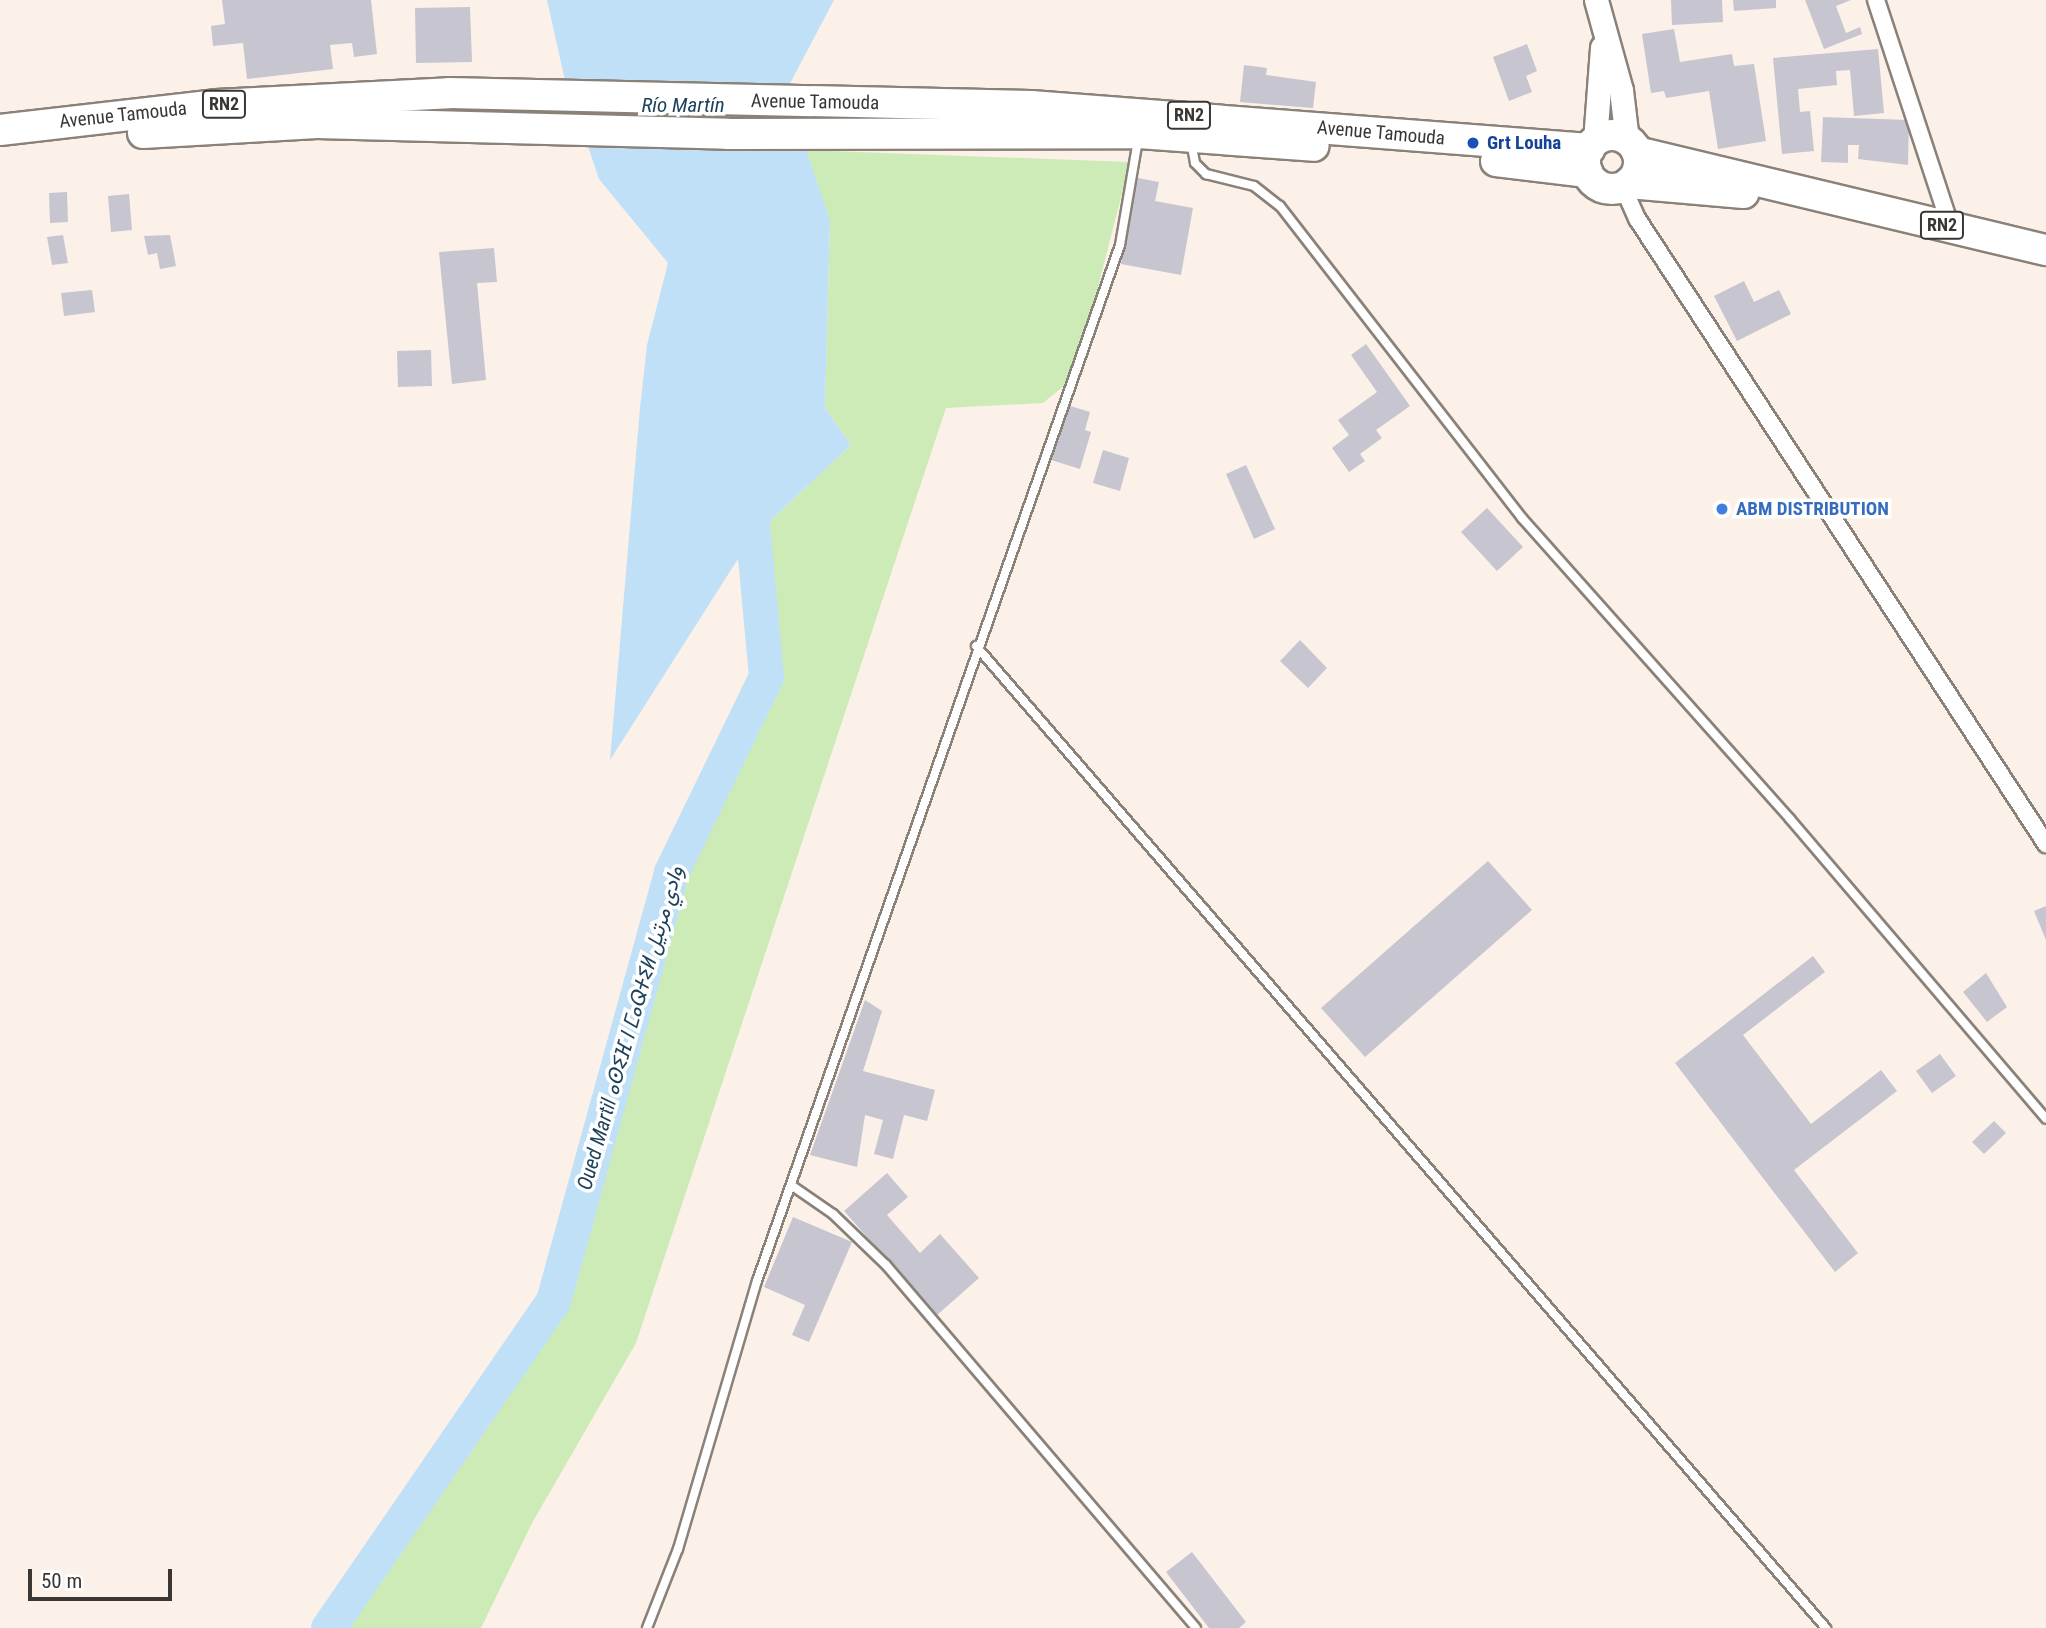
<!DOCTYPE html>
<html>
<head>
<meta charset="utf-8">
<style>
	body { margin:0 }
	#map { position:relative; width:2046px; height:1628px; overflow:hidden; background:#fbf1e8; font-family:"Roboto Condensed",Vazirmatn,"Noto Sans Tifinagh",sans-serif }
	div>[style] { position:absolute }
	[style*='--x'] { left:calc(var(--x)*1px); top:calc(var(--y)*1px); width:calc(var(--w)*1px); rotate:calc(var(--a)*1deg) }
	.green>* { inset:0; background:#cdebb6 }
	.water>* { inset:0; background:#c0e0f7 }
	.river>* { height:35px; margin:-17.5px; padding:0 17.5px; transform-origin:17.5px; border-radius:17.5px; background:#c0e0f7 }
	.building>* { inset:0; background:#c7c5d0 }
	.roads { filter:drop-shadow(2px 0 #8a8179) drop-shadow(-2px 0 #8a8179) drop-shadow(0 2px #8a8179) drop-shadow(0 -2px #8a8179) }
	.lane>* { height:8px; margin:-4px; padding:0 4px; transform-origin:4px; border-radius:4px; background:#fff }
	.street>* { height:16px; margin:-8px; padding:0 8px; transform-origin:8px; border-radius:8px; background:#fff }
	.secondary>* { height:23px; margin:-11.5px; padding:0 11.5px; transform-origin:11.5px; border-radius:11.5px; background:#fff }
	.highway>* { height:30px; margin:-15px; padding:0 15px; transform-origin:15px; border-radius:15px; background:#fff }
	.highway>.ring { margin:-15px; padding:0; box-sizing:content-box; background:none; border:30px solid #fff; border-radius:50% }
	.dots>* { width:19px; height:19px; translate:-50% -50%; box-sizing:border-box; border:4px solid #fff; border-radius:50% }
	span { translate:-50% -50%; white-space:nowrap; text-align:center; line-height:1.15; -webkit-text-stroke:7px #fff; paint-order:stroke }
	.shield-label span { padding:2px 5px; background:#fff; border:2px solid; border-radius:5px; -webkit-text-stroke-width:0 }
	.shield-label { font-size:18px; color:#3a3633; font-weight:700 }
	.street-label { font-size:19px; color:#3a3633 }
	.transit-label { font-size:19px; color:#164399; font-weight:700 }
	.left { translate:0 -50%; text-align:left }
	.shop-label { font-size:19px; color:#366cbe; font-weight:700 }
	.water-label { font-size:21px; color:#1e425a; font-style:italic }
	.scale { position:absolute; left:28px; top:1569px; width:144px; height:32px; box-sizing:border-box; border:4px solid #3a3633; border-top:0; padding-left:9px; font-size:21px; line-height:24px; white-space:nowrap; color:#3a3633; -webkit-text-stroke:5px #fff; paint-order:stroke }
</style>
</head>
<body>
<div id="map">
	<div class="green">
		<div style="clip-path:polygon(803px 150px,1130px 162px,1075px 377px,1043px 403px,946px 408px,636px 1343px,532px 1523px,481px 1628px,329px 1628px,553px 1301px,671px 872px,766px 676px,750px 540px,851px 445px,825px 408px,830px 220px)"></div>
	</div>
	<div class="water">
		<div style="clip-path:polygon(547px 0,834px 0,786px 91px,830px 220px,825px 408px,851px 445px,750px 540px,610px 760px,640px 408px,647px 345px,668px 263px,599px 179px,564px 76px)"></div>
	</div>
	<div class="river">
		<div style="--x:328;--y:1628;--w:397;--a:-55.5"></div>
		<div style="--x:553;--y:1301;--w:445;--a:-74.6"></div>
		<div style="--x:671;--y:872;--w:218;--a:-64.1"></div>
		<div style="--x:766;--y:676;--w:183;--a:-95.3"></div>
	</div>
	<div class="building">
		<div style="clip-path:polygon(222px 0,371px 0,377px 54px,354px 57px,352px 43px,330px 45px,333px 69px,247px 79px,243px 43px,213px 46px,211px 26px,225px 24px)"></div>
		<div style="clip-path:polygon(1671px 0,1722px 0,1723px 22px,1672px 25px)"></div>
		<div style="clip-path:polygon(1733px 0,1776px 0,1776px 8px,1734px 11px)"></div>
		<div style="clip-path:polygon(1805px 0,1851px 0,1836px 6px,1846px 33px,1860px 27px,1862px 34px,1824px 49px)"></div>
		<div style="clip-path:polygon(470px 7px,472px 62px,416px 63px,415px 8px)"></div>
		<div style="clip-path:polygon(1674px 29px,1680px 62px,1732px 54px,1734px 66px,1754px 64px,1766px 141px,1718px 149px,1709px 91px,1666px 98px,1664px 91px,1651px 93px,1642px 34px)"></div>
		<div style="clip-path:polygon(1527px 44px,1537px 71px,1526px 76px,1532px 92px,1509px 101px,1493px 57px)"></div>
		<div style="clip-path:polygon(1878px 49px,1884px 113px,1854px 116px,1850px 70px,1836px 71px,1837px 85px,1798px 89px,1800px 112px,1810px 111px,1814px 151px,1782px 154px,1773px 58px)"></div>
		<div style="clip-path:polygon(1244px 65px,1267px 68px,1266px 75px,1316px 82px,1313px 108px,1240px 102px)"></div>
		<div style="clip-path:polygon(1823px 117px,1909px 120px,1908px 165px,1858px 159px,1859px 145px,1848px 145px,1848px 163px,1821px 162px)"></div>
		<div style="clip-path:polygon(1138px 178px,1159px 182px,1155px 201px,1193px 208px,1181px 275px,1121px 264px)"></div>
		<div style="clip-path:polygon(67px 192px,68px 222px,50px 223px,49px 193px)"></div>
		<div style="clip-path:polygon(129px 194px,132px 230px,111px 232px,108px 196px)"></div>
		<div style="clip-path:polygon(63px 235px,68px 263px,52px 265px,47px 237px)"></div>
		<div style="clip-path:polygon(170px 235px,176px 266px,160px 269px,157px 253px,148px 255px,144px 236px)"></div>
		<div style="clip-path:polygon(494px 248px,497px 282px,477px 283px,486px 380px,452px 384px,439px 252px)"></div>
		<div style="clip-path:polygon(1744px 281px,1754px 302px,1779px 290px,1791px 314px,1737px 341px,1714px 296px)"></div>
		<div style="clip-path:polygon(92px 290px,95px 312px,64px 316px,61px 293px)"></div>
		<div style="clip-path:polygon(1366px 344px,1410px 406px,1376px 430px,1382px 438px,1360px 454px,1365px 461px,1349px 472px,1332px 448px,1349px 435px,1338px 420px,1377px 392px,1351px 355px)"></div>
		<div style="clip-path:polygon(431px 350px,432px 386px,398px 387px,397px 351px)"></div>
		<div style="clip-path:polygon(1067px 405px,1090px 412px,1085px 430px,1091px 432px,1080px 469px,1051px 460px)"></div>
		<div style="clip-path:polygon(1103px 450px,1129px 458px,1120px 491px,1093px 483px)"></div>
		<div style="clip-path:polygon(1246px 465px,1275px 529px,1254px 539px,1226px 474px)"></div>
		<div style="clip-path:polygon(1487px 508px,1523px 547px,1497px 571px,1461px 532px)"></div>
		<div style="clip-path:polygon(1300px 640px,1327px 668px,1308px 688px,1280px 661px)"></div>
		<div style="clip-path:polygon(1488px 861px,1532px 910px,1365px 1057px,1321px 1008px)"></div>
		<div style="clip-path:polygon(2046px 906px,2046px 940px,2034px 911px)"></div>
		<div style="clip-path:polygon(1813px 956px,1825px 972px,1743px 1035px,1811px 1124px,1881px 1070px,1897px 1091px,1794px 1170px,1858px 1253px,1835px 1272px,1675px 1063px)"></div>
		<div style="clip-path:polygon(1986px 973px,2007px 1007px,1987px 1022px,1963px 992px)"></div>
		<div style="clip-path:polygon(865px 1000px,882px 1011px,863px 1071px,935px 1090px,927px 1121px,904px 1115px,893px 1159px,874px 1154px,883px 1120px,865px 1115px,857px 1167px,810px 1155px)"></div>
		<div style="clip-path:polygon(1940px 1054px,1956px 1076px,1932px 1093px,1916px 1071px)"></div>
		<div style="clip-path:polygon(1994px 1121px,2006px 1133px,1984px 1154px,1972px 1142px)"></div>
		<div style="clip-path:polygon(887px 1173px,908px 1197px,887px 1215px,920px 1253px,940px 1234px,979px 1278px,936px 1316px,844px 1211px)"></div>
		<div style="clip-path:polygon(793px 1217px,852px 1242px,809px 1342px,792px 1335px,805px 1305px,764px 1287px)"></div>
		<div style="clip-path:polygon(1192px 1552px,1246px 1622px,1239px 1628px,1209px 1628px,1166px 1572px)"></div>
	</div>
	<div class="roads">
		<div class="lane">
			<div style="--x:1191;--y:142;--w:21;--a:79"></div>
			<div style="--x:1195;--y:163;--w:16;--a:45"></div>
			<div style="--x:1206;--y:174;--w:49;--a:14"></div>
			<div style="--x:1254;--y:186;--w:33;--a:38"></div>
			<div style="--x:1280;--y:206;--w:395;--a:52.2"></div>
			<div style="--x:1522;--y:518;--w:403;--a:48.3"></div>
			<div style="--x:1790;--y:819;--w:394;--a:49.5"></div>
			<div style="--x:976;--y:646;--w:1299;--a:49.12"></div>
			<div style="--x:791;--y:1185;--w:51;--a:34.6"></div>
			<div style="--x:833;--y:1214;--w:74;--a:43.9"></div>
			<div style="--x:886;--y:1265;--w:477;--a:49.5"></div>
			<div style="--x:647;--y:1628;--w:85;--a:-68.6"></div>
			<div style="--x:678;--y:1549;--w:279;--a:-73.6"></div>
			<div style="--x:757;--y:1281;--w:1098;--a:-70.69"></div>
			<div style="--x:1120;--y:245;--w:107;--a:-80.3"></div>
		</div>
		<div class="street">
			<div style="--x:1876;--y:0;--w:240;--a:71.8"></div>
			<div style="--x:1623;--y:187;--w:36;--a:66"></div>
			<div style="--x:1638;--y:220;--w:746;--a:56.82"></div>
		</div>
		<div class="secondary">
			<div style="--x:1596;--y:0;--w:93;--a:74.5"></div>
			<div style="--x:1621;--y:90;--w:50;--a:83.2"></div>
			<div style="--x:1595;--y:141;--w:94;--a:-85.7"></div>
		</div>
		<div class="highway">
			<div style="--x:0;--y:130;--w:217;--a:-6.6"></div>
			<div style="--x:216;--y:105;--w:233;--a:-2.9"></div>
			<div style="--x:449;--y:93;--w:582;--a:1.28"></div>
			<div style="--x:1031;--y:106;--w:560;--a:4.41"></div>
			<div style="--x:143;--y:133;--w:174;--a:-3.3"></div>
			<div style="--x:317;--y:123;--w:411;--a:1.5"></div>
			<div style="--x:728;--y:134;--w:411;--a:-0.1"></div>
			<div style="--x:1139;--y:133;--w:175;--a:4.2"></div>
			<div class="ring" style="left:1585px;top:135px;width:24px;height:24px"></div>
			<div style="--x:1637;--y:152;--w:421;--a:13.5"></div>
			<div style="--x:1496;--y:161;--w:92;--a:6.9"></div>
			<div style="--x:1629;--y:183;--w:115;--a:5"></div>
		</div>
	</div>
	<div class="dots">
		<div style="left:1473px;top:143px;background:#1a4fb4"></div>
		<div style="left:1722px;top:509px;background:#3f7fe0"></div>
	</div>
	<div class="shield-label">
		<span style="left:224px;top:104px">RN2</span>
		<span style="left:1189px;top:115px">RN2</span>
		<span style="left:1942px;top:225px">RN2</span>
	</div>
	<div class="street-label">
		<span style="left:815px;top:102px;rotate:1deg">Avenue Tamouda</span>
		<span style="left:123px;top:115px;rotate:-6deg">Avenue Tamouda</span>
		<span style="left:1381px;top:133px;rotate:5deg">Avenue Tamouda</span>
	</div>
	<div class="transit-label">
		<span class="left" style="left:1487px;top:143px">Grt Louha</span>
	</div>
	<div class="shop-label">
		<span class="left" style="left:1736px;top:509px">ABM DISTRIBUTION</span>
	</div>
	<div class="water-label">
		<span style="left:683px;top:105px">Río Martín</span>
		<span style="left:630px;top:1028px;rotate:-74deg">Oued Martil ⴰⵙⵉⴼ ⵏ ⵎⴰⵕⵜⵉⵍ وادي مرتيل</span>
	</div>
	<div class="scale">50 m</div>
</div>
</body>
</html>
